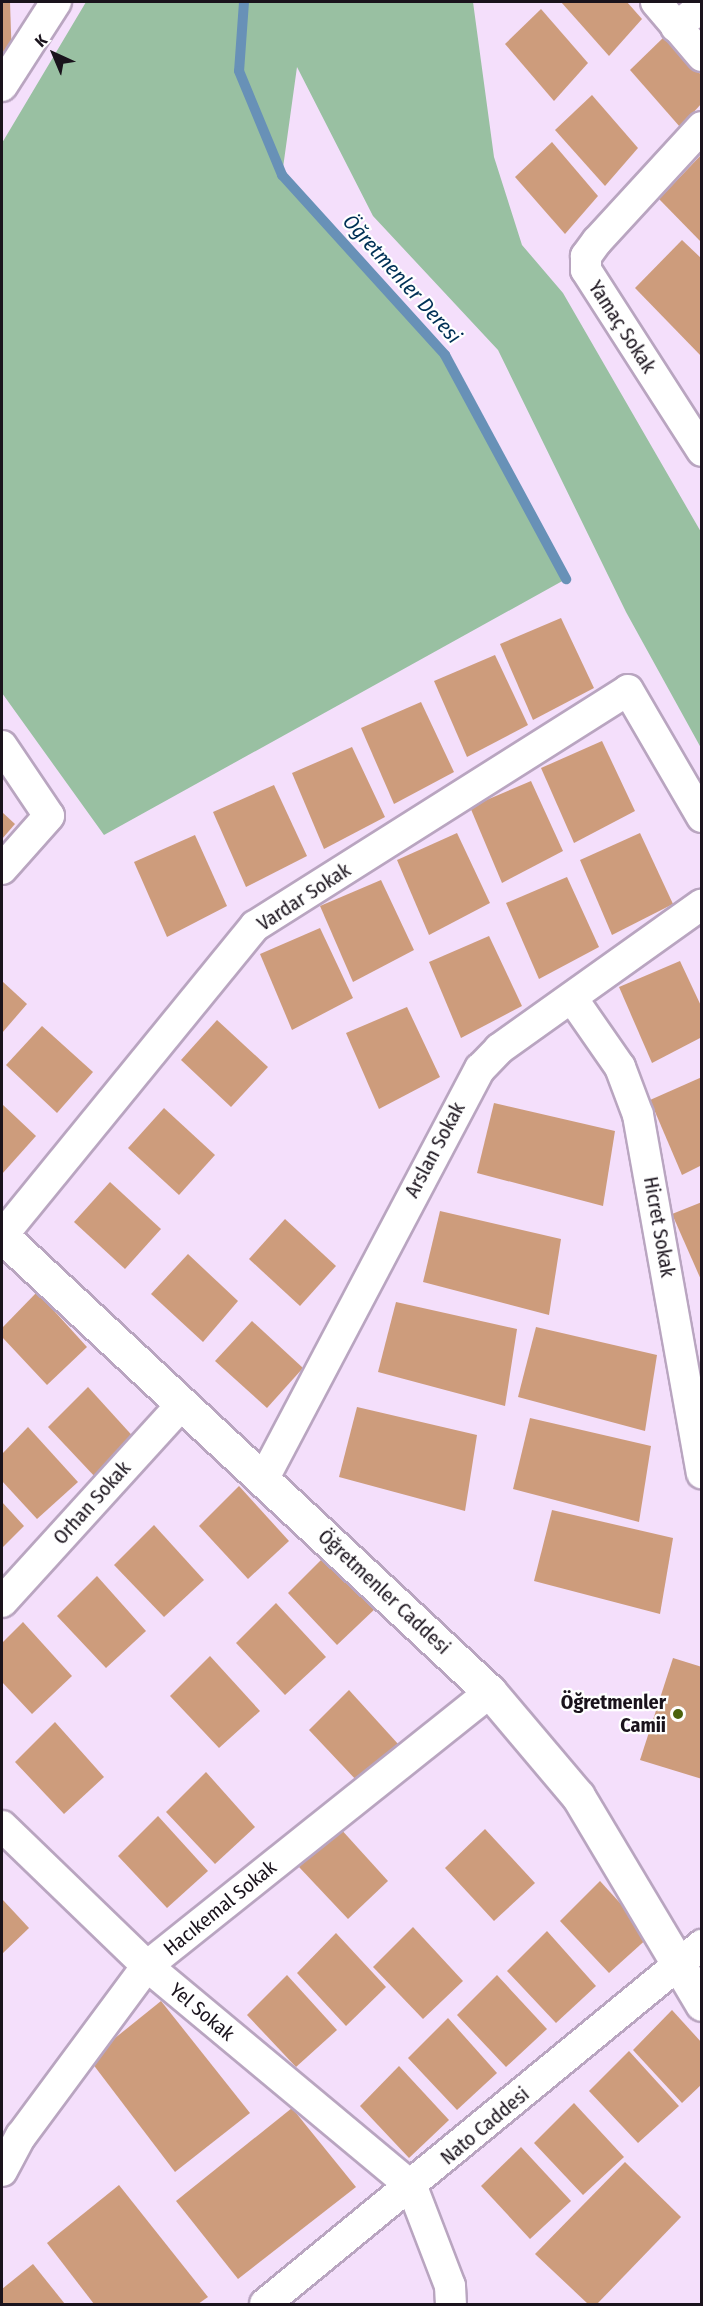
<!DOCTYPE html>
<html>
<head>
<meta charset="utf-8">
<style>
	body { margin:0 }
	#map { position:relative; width:703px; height:2306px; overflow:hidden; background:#f4dffb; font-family:"Fira Sans Condensed",sans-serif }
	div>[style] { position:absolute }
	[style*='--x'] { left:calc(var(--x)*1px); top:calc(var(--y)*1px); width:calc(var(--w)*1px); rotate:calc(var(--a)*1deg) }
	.green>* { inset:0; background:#99c0a2 }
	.stream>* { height:10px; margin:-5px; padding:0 5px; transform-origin:5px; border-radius:5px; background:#6891b7 }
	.building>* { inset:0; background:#cd9c7c }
	.roads { filter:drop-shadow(2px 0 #b9a5c0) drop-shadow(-2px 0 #b9a5c0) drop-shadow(0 2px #b9a5c0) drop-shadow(0 -2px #b9a5c0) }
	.minor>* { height:30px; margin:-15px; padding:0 15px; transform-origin:15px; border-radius:15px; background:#fff }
	.tertiary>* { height:33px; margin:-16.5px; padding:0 16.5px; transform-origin:16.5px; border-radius:16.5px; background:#fff }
	.dots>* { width:16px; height:16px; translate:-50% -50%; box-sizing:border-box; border:3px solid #fff; border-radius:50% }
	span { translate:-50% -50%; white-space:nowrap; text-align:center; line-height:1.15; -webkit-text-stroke:4.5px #fff; paint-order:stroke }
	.street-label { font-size:20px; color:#1a131c }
	.poi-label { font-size:20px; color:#1a131c; font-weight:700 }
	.right { translate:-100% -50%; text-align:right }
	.water-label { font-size:21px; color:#003156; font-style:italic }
	.frame { position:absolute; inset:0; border:3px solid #1a131c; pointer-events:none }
	.north { position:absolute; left:24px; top:24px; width:60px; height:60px; -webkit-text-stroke:4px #fff; paint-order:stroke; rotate:316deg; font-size:16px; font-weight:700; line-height:24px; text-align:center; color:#1a131c }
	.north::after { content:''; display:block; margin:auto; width:21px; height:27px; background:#1a131c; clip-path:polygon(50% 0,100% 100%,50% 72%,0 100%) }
</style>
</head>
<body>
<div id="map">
	<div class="green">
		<div style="clip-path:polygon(86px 2px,473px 2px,494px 157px,522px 245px,563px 293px,701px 532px,701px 748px,626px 612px,498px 350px,373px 216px,297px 67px,282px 175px,445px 355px,566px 579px,104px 835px,2px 693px,2px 143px)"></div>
	</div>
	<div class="stream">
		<div style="--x:244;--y:2;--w:69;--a:94.1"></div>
		<div style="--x:239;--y:71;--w:113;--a:67.5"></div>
		<div style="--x:282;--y:175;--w:243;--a:47.8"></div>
		<div style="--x:445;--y:355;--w:255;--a:61.6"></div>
	</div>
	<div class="building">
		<div style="clip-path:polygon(2px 2px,10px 2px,12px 62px,2px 64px)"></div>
		<div style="clip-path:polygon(561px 2px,627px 2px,642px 19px,609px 56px)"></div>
		<div style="clip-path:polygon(541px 9px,588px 63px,554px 101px,505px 44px)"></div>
		<div style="clip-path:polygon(666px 35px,702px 76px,702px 103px,680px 127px,630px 70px)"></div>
		<div style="clip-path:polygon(592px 95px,638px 148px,605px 186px,555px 130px)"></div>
		<div style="clip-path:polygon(552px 142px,598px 196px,565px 234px,515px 177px)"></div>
		<div style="clip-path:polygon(702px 154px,702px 243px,659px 199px)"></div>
		<div style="clip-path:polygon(682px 240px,702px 259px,702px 357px,635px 288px)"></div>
		<div style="clip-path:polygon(561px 618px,594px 688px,533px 720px,500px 644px)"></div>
		<div style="clip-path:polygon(495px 655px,528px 725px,467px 757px,434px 681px)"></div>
		<div style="clip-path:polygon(421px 702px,454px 772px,394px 804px,361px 728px)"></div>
		<div style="clip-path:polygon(602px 741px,635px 811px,574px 843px,541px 768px)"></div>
		<div style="clip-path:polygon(352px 747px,385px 817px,324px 849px,292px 773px)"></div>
		<div style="clip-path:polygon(531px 781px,563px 851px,502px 883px,470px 807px)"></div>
		<div style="clip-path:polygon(274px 785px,307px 856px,246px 887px,213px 812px)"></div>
		<div style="clip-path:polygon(2px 812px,15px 824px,2px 839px)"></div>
		<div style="clip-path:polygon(457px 833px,490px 903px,429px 935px,397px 860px)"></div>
		<div style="clip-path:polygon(640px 833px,673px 904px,612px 935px,580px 860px)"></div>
		<div style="clip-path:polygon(195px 835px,227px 906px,167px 937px,134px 862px)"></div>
		<div style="clip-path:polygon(567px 877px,599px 947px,539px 979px,506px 903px)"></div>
		<div style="clip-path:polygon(381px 880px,414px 950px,353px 982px,320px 906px)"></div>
		<div style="clip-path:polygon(320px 928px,353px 998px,292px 1030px,260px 954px)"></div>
		<div style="clip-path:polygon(489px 936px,522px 1006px,461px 1038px,429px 962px)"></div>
		<div style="clip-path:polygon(680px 961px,702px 1008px,702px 1037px,652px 1063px,619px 987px)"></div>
		<div style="clip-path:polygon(2px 981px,27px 1004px,2px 1033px)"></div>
		<div style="clip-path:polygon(407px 1007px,440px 1077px,379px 1109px,346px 1033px)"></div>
		<div style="clip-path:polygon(217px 1020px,268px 1067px,231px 1107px,181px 1060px)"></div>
		<div style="clip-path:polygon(42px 1026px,93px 1072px,57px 1113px,6px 1065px)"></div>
		<div style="clip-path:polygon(702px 1077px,702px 1165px,682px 1175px,650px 1100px)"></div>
		<div style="clip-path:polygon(494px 1103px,615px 1131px,603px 1206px,477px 1173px)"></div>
		<div style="clip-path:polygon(2px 1104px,36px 1136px,2px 1174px)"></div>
		<div style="clip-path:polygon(164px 1108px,215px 1155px,179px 1195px,128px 1148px)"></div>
		<div style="clip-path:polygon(110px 1182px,161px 1229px,125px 1269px,74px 1222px)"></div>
		<div style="clip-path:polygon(702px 1202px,702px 1282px,672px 1214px)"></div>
		<div style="clip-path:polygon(440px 1211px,561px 1239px,549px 1315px,423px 1282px)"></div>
		<div style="clip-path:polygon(285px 1219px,336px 1266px,300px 1306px,249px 1259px)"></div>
		<div style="clip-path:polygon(188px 1254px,238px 1301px,203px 1342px,151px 1294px)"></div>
		<div style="clip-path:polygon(37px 1292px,87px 1347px,47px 1385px,2px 1337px,2px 1328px)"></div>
		<div style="clip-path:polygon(396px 1302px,517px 1329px,505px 1406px,378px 1372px)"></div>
		<div style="clip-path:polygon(252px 1321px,303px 1368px,267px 1408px,215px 1361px)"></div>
		<div style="clip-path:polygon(536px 1327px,657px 1355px,645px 1431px,518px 1397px)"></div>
		<div style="clip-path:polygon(88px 1387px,138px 1442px,97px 1479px,48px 1427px)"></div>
		<div style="clip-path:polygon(357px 1407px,477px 1435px,465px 1511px,339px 1477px)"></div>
		<div style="clip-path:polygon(530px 1418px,651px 1446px,639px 1522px,513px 1489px)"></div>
		<div style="clip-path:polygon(28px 1427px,78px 1482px,37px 1519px,2px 1481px,2px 1454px)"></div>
		<div style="clip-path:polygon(239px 1486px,289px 1541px,248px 1579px,199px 1526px)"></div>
		<div style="clip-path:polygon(2px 1502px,24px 1526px,2px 1548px)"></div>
		<div style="clip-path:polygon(552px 1510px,673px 1538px,660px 1614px,534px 1581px)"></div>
		<div style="clip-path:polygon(154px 1525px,204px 1580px,164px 1617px,114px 1565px)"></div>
		<div style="clip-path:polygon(328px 1553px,377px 1607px,337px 1645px,288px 1593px)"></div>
		<div style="clip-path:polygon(97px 1576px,146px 1631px,106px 1668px,57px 1616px)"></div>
		<div style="clip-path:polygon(276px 1603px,326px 1657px,285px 1695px,236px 1643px)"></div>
		<div style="clip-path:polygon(23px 1622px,72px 1676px,32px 1714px,2px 1682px,2px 1643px)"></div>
		<div style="clip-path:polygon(210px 1656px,260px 1711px,219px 1748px,170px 1696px)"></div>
		<div style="clip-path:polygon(673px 1658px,702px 1667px,702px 1779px,640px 1760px)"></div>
		<div style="clip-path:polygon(349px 1690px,399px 1745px,358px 1782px,309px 1730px)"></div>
		<div style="clip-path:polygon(55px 1722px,104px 1777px,64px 1814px,15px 1762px)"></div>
		<div style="clip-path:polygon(206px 1772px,255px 1827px,215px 1864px,166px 1812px)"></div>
		<div style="clip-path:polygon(158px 1816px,208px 1871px,167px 1908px,118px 1856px)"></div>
		<div style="clip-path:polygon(339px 1827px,388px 1881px,348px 1919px,299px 1867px)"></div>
		<div style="clip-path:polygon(485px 1829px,535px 1883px,494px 1921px,445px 1868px)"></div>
		<div style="clip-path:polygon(600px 1881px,650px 1936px,609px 1973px,560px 1921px)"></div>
		<div style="clip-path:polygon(2px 1899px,29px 1928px,2px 1954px)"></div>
		<div style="clip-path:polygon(413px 1927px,463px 1981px,423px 2019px,373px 1967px)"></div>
		<div style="clip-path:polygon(547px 1931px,596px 1986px,556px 2023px,507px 1971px)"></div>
		<div style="clip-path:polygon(336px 1933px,386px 1987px,346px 2026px,297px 1973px)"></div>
		<div style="clip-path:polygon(287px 1975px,337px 2030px,296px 2067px,247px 2015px)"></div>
		<div style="clip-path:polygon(497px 1975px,547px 2029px,506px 2067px,457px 2015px)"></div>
		<div style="clip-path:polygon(161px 2001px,250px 2113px,175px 2172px,89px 2059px)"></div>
		<div style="clip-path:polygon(672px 2010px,702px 2043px,702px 2084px,682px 2103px,633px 2050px)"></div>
		<div style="clip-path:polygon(448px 2018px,497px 2073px,457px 2110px,408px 2058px)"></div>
		<div style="clip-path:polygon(629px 2051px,679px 2106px,638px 2143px,589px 2091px)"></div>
		<div style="clip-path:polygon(399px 2066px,449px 2120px,409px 2158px,360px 2106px)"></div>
		<div style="clip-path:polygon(574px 2103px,624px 2157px,583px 2195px,534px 2143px)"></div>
		<div style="clip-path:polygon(292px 2108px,356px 2187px,238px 2279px,176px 2201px)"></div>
		<div style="clip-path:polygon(521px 2147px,571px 2201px,530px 2239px,481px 2186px)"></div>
		<div style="clip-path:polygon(625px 2162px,681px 2217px,597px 2304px,588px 2304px,535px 2254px)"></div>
		<div style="clip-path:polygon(119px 2185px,208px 2297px,198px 2304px,94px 2304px,47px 2243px)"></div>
		<div style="clip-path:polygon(33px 2264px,65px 2304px,2px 2304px,2px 2289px)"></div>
	</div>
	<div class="roads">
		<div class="minor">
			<div style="--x:656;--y:2;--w:71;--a:49.6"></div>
			<div style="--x:676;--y:27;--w:33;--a:-38"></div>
			<div style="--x:2;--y:86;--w:100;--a:-57.3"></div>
			<div style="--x:702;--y:127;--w:155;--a:132.6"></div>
			<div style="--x:597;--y:241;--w:19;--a:126"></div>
			<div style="--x:586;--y:256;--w:14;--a:90"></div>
			<div style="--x:586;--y:270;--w:215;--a:57.3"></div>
			<div style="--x:2;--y:746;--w:84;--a:56.1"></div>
			<div style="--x:49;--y:816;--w:71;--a:131.6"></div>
			<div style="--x:572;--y:998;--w:84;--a:55.2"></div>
			<div style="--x:620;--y:1067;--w:51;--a:69.4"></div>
			<div style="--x:638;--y:1115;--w:364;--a:79.9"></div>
			<div style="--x:2;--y:1236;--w:400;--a:-50.8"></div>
			<div style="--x:255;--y:926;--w:441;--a:-32.3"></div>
			<div style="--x:628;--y:690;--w:147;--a:59.8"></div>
			<div style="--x:264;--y:1478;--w:463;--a:-62.2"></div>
			<div style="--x:480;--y:1069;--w:28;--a:-46"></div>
			<div style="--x:499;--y:1049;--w:249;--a:-35.5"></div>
			<div style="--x:2;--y:1602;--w:268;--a:-47.7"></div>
			<div style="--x:2;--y:1826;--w:202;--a:44"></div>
			<div style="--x:147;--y:1966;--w:345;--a:39.8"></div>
			<div style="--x:412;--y:2187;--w:106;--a:69"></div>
			<div style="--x:450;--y:2286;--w:18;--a:87"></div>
			<div style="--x:2;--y:2171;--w:40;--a:-62"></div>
			<div style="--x:21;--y:2136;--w:212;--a:-53.5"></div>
			<div style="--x:147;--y:1966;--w:439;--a:-38.6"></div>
			<div style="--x:265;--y:2304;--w:566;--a:-39.4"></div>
		</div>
		<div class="tertiary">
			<div style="--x:2;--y:1236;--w:668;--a:43.06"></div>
			<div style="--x:490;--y:1692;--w:136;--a:49.8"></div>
			<div style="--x:578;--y:1796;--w:242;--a:59.2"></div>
		</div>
	</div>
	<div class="dots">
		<div style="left:678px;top:1714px;background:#4b620d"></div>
	</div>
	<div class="street-label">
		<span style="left:622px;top:327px;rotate:57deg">Yamaç Sokak</span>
		<span style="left:304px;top:897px;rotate:-33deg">Vardar Sokak</span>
		<span style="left:435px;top:1150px;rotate:-62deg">Arslan Sokak</span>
		<span style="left:659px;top:1227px;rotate:80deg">Hicret Sokak</span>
		<span style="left:92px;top:1503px;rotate:-48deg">Orhan Sokak</span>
		<span style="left:384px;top:1592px;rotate:43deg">Öğretmenler Caddesi</span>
		<span style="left:220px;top:1908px;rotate:-39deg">Hacıkemal Sokak</span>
		<span style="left:202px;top:2012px;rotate:40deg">Yel Sokak</span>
		<span style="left:485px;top:2126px;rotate:-40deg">Nato Caddesi</span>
	</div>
	<div class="poi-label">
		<span class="right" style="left:666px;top:1714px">Öğretmenler<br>Camii</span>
	</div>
	<div class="water-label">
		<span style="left:402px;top:279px;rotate:48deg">Öğretmenler Deresi</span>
	</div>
	<div class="frame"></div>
	<div class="north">K</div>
</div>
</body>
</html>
